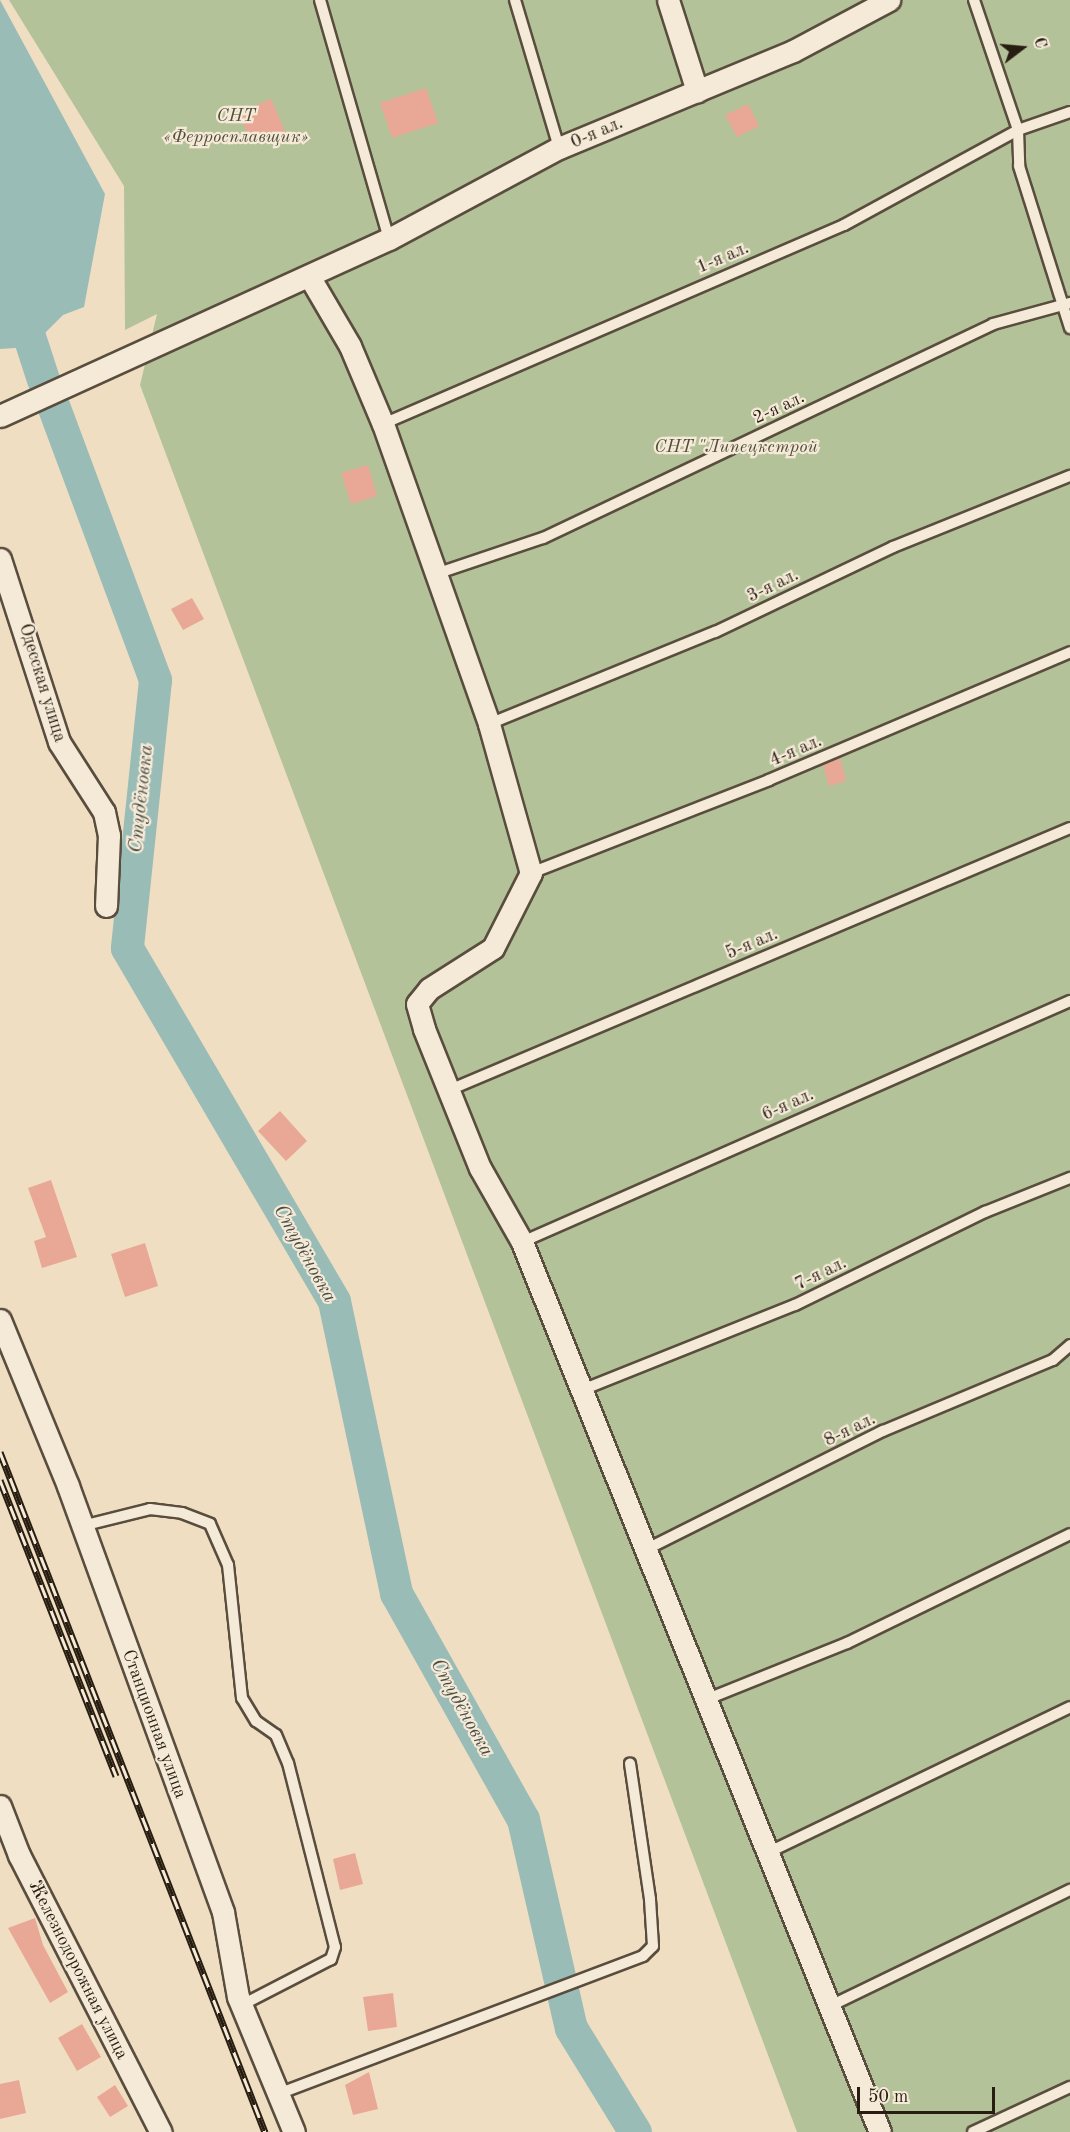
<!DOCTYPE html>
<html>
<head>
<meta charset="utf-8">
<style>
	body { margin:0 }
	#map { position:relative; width:1070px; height:2132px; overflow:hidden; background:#f0dec3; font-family:"Old Standard TT",serif }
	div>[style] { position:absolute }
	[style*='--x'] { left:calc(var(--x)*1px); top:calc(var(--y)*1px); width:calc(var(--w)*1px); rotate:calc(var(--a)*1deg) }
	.green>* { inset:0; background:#b4c299 }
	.water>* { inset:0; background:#9abcb7 }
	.river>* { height:33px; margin:-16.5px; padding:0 16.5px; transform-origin:16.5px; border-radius:16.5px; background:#9abcb7 }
	.building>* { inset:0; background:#e9a895 }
	.roads { filter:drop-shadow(2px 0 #594d3e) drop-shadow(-2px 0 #594d3e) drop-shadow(0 2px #594d3e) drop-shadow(0 -2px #594d3e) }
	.lane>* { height:10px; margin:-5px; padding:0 5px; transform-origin:5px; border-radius:5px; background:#f5ead8 }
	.street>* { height:21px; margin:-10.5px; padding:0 10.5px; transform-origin:10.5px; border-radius:10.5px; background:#f5ead8 }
	.rail>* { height:7px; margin-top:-3.5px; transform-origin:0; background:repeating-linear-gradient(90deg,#f5ead8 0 14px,#271d11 0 28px); box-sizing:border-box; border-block:2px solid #271d11 }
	span { translate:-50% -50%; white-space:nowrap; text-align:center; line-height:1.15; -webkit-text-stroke:4.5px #f5ead8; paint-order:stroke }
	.park-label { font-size:18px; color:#514f3a; font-style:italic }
	.street-label { font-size:18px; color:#271d11 }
	.water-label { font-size:20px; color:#4a4d43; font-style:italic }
	.north { position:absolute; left:992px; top:18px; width:60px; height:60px; -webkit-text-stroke:4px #f5ead8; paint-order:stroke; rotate:74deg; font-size:16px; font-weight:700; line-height:24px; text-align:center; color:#271d11 }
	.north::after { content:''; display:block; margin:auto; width:21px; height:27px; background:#271d11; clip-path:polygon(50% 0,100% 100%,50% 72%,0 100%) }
	.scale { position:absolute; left:857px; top:2087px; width:138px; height:27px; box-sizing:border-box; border:3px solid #271d11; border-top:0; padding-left:8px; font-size:18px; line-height:21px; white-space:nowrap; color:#271d11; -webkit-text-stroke:4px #f5ead8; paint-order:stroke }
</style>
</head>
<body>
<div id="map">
	<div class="green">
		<div style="clip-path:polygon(9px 0,1070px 0,1070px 2132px,797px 2132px,140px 385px,157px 314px,125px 330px,124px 186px)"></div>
	</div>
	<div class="water">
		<div style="clip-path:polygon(0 0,105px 194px,84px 307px,63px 315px,31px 347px,0 349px)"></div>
	</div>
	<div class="river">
		<div style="--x:0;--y:247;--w:139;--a:72"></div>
		<div style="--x:54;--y:408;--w:290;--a:69.6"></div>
		<div style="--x:155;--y:680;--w:269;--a:96"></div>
		<div style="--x:127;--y:948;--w:409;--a:59.6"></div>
		<div style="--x:334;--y:1301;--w:299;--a:78"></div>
		<div style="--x:396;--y:1593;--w:259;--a:60.7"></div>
		<div style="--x:523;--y:1819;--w:214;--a:77.1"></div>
		<div style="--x:571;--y:2028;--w:122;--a:58.4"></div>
	</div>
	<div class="building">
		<div style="clip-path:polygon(426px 88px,438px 123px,392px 138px,380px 103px)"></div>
		<div style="clip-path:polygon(271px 99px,285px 131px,253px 145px,238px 113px)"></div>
		<div style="clip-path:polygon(748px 104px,759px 126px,737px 137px,725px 115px)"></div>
		<div style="clip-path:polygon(368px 465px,377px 496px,351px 504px,341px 473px)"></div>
		<div style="clip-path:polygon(192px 598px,204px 619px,183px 630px,171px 609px)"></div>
		<div style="clip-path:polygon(840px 758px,846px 781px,829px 786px,823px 765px)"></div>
		<div style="clip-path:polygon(280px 1111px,307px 1141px,286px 1161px,258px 1131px)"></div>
		<div style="clip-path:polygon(51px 1180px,77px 1257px,42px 1268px,34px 1241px,46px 1237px,28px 1188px)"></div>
		<div style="clip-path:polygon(145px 1243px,158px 1286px,125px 1297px,111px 1254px)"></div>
		<div style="clip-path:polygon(355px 1853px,363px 1884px,340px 1890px,333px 1859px)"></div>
		<div style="clip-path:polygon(35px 1918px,43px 1945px,68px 1992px,50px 2003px,8px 1928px)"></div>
		<div style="clip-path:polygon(393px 1993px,397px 2027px,368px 2031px,363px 1997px)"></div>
		<div style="clip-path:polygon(82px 2024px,101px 2057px,77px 2071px,58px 2038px)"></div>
		<div style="clip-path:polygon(369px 2072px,378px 2109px,353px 2115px,345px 2085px)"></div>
		<div style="clip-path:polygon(19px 2080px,26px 2113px,0 2119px,0 2084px)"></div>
		<div style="clip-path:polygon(115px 2085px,128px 2106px,110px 2117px,97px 2097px)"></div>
	</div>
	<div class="roads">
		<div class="lane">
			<div style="--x:320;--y:0;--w:249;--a:73.9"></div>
			<div style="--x:515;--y:0;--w:154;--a:73.4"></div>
			<div style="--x:974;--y:0;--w:137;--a:71.3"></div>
			<div style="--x:1018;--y:130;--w:36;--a:88"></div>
			<div style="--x:1019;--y:166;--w:170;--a:72.5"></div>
			<div style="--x:383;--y:424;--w:502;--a:-23.35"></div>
			<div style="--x:844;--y:225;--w:198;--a:-28.6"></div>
			<div style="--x:1018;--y:130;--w:55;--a:-19.1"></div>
			<div style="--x:436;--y:574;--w:113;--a:-18.6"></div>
			<div style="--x:543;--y:538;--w:498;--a:-25.4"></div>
			<div style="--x:993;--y:324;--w:80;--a:-15.3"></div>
			<div style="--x:489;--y:724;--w:244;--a:-22.2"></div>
			<div style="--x:715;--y:632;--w:197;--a:-25.5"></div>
			<div style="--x:893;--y:547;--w:191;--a:-21.9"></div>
			<div style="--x:531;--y:873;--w:256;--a:-21.3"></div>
			<div style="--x:769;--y:780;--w:327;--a:-23"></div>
			<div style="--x:447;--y:1091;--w:676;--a:-22.89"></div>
			<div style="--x:522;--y:1242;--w:599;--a:-23.74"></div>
			<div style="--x:582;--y:1390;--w:229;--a:-21.8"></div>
			<div style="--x:795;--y:1305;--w:212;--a:-26.1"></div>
			<div style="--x:985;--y:1212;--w:92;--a:-21.8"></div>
			<div style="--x:82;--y:1526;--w:70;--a:-14"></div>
			<div style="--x:150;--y:1509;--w:32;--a:7"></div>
			<div style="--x:182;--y:1513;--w:30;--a:21"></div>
			<div style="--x:210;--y:1524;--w:45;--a:66.3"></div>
			<div style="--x:228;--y:1565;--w:134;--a:84"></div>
			<div style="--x:242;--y:1698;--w:27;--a:59"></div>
			<div style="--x:256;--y:1721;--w:24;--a:35"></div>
			<div style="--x:276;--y:1735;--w:30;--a:67"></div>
			<div style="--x:288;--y:1763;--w:190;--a:75.7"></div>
			<div style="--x:335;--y:1947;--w:13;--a:108"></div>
			<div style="--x:331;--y:1959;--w:100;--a:152.7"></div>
			<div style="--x:647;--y:1549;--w:264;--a:-26.6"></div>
			<div style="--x:883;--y:1431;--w:184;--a:-22.7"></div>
			<div style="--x:1053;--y:1360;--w:23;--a:-41"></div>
			<div style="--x:705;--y:1700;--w:153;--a:-21.9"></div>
			<div style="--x:847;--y:1643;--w:248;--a:-26"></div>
			<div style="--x:767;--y:1853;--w:336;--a:-25.7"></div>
			<div style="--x:830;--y:2006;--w:267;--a:-25.8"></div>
			<div style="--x:278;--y:2094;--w:390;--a:-20.7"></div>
			<div style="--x:643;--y:1956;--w:14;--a:-45"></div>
			<div style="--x:653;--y:1946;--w:47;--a:-93.7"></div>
			<div style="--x:650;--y:1899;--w:137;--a:-98.4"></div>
			<div style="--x:973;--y:2132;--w:107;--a:-24.9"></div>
		</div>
		<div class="street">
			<div style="--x:668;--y:0;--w:96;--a:72.3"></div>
			<div style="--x:309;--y:276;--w:81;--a:59.6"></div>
			<div style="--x:350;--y:346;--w:85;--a:67.1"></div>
			<div style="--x:383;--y:424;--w:318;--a:70.5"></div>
			<div style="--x:489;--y:724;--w:155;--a:74.3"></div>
			<div style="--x:531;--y:873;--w:84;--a:116.9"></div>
			<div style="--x:493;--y:948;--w:76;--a:147.4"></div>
			<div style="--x:429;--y:989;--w:19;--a:129"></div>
			<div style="--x:417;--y:1004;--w:26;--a:74"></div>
			<div style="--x:424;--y:1029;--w:150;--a:68.1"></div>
			<div style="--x:480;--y:1168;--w:85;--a:60.4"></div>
			<div style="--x:522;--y:1242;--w:959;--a:68.09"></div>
			<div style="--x:0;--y:416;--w:427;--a:-24.5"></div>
			<div style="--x:389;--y:239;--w:193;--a:-28.2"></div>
			<div style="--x:559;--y:148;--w:253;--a:-22.5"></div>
			<div style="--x:793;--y:51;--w:109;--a:-28"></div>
			<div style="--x:0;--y:559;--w:192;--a:72.1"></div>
			<div style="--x:59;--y:742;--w:83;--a:57.3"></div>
			<div style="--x:104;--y:812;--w:24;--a:78"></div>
			<div style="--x:109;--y:835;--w:71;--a:92.4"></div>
			<div style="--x:0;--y:1320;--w:179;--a:67.7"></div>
			<div style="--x:68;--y:1486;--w:453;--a:70"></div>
			<div style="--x:223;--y:1912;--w:86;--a:80"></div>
			<div style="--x:238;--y:1997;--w:146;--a:67.5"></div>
			<div style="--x:0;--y:1806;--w:53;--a:68.8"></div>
			<div style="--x:19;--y:1855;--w:311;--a:62.9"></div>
		</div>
	</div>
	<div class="rail">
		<div style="--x:0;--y:1452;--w:730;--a:68.71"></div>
		<div style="--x:0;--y:1480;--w:318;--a:68.6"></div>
	</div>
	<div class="park-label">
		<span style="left:236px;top:127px">СНТ<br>«Ферросплавщик»</span>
		<span style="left:736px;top:447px">СНТ "Липецкстрой</span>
	</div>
	<div class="street-label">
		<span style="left:597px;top:133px;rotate:-23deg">0-я ал.</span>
		<span style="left:723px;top:258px;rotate:-23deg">1-я ал.</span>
		<span style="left:779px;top:408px;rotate:-25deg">2-я ал.</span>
		<span style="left:773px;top:586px;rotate:-26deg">3-я ал.</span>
		<span style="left:42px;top:683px;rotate:73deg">Одесская улица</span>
		<span style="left:796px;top:751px;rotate:-23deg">4-я ал.</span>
		<span style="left:752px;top:944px;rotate:-23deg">5-я ал.</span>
		<span style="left:788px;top:1105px;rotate:-24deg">6-я ал.</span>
		<span style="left:821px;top:1274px;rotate:-26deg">7-я ал.</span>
		<span style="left:850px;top:1430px;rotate:-26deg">8-я ал.</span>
		<span style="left:154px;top:1724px;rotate:70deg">Станционная улица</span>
		<span style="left:78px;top:1970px;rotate:63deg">Железнодорожная улица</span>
	</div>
	<div class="water-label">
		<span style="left:142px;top:799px;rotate:-84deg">Студёновка</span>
		<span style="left:304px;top:1254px;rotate:61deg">Студёновка</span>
		<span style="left:461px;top:1708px;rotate:61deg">Студёновка</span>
	</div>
	<div class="north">С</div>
	<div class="scale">50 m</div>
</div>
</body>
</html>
